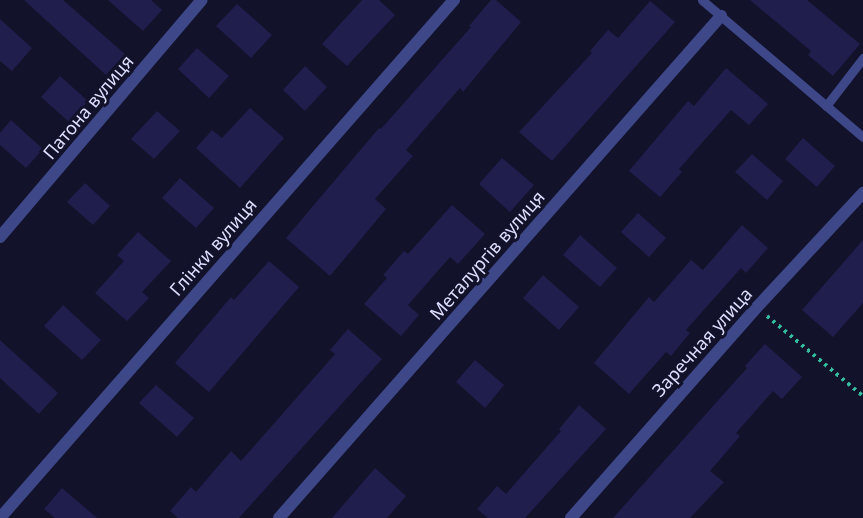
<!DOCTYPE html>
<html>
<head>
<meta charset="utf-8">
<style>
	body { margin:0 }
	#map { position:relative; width:863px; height:518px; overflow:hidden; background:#12122b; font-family:"Noto Sans",sans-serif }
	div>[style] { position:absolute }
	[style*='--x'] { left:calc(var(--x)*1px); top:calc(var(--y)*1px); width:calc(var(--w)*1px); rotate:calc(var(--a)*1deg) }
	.building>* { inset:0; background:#201e4c }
	.path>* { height:4px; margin-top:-2px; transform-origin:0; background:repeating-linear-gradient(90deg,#33bc9d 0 3px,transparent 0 7.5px) }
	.lane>* { height:9px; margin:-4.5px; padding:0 4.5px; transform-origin:4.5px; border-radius:4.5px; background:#3e4889 }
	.street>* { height:12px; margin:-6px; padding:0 6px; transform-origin:6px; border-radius:6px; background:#3e4889 }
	span { translate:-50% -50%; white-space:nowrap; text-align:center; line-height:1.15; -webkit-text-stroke:6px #12122b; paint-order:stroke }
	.street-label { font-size:18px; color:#dddffe }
</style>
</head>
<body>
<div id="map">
	<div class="building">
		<div style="clip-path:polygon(24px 0,63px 0,125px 54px,106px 75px)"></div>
		<div style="clip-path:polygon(108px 0,151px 0,162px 10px,143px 31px)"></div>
		<div style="clip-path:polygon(362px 0,379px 0,395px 15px,347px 66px,322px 44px)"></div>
		<div style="clip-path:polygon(491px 0,496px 0,521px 22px,463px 92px,460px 88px,406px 150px,413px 156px,375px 199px,386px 209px,330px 276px,286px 238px,379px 128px,381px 129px,471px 27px,469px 26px)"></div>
		<div style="clip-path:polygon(750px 0,807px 0,860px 44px,833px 76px,808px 55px,811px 51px)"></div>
		<div style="clip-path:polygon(650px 1px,675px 22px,552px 161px,519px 132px,592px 53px,590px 51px,608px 30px,618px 38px)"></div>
		<div style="clip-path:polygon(237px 4px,272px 35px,251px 58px,216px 26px)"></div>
		<div style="clip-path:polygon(0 19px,32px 48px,12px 71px,0 61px)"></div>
		<div style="clip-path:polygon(197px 48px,229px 76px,209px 98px,178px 69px)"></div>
		<div style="clip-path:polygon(305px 66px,327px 87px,305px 111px,283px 90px)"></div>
		<div style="clip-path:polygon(726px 68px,768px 104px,749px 125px,731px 110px,679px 169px,682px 172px,660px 197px,629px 171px,688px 101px,694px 106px)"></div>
		<div style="clip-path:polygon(60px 76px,88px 101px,69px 122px,41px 97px)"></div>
		<div style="clip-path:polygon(250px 108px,284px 138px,240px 188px,196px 148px,212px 130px,222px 138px)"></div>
		<div style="clip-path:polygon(157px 111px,180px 131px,154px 159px,131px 139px)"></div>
		<div style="clip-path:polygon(11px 120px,43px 149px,26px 168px,0 145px,0 133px)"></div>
		<div style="clip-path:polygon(803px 138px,835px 166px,817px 187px,785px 159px)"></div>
		<div style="clip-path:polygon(752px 154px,783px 181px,767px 200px,735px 172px)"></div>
		<div style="clip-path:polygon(502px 158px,534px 185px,510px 212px,479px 184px)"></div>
		<div style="clip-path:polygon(180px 178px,214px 208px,196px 228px,162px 198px)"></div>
		<div style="clip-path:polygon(85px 183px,110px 206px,93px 225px,67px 202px)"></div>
		<div style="clip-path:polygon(452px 205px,485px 234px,458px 264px,450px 257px,408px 305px,419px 315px,401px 336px,364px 304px,387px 278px,383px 275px,404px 251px,408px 254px)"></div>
		<div style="clip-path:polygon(638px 213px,666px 238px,649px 257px,621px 232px)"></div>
		<div style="clip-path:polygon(742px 225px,768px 248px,746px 273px,741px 268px,686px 330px,690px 333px,671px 356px,666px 352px,629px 394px,594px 363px,649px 297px,654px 302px,691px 260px,703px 270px)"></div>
		<div style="clip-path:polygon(138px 232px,171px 261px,142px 292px,149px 298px,127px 321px,95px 293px,124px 261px,117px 255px)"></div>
		<div style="clip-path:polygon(580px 235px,617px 268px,600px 287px,563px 255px)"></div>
		<div style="clip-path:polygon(863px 240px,863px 303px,833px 337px,802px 310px)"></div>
		<div style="clip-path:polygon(269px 261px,299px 287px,209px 392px,175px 363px,231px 297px,234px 300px)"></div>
		<div style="clip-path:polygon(543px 275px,579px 307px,559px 330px,523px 298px)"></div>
		<div style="clip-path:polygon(63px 305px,101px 340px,82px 360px,44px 326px)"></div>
		<div style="clip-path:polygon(348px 329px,382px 359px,239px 518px,178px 518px,170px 511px,191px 487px,196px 492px,231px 451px,241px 461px,335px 354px,330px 350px)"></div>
		<div style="clip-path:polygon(0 340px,58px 393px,39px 414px,0 378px)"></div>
		<div style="clip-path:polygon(765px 344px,802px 377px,782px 399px,773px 391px,736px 433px,740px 436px,710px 471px,724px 482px,690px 518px,613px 518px,747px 368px,745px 366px)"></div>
		<div style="clip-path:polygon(475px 360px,504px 385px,485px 408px,456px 382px)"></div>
		<div style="clip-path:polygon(156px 385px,194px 418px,177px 437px,139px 403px)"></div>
		<div style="clip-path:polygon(579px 405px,606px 429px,525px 518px,488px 518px,477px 509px,497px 486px,506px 494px,561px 431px,559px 429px)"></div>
		<div style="clip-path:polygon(375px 468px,406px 496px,387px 518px,332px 518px)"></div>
		<div style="clip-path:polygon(62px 488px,97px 518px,55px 518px,44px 509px)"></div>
	</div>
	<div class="path">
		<div style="--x:767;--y:316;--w:125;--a:39.8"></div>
	</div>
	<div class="lane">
		<div style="--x:702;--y:0;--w:211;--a:40.4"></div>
		<div style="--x:826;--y:106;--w:61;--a:-52.4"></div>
	</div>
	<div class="street">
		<div style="--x:0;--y:237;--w:311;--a:-49.6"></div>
		<div style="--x:0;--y:518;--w:689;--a:-48.77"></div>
		<div style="--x:279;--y:518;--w:669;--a:-48.64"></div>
		<div style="--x:571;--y:518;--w:281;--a:-48.6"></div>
		<div style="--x:757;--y:307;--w:156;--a:-47.1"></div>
	</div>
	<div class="street-label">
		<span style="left:88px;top:107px;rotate:-50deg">Патона вулиця</span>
		<span style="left:213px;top:247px;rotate:-49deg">Глінки вулиця</span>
		<span style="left:487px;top:255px;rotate:-49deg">Металургів вулиця</span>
		<span style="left:702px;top:342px;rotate:-48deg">Заречная улица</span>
	</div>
</div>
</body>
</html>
